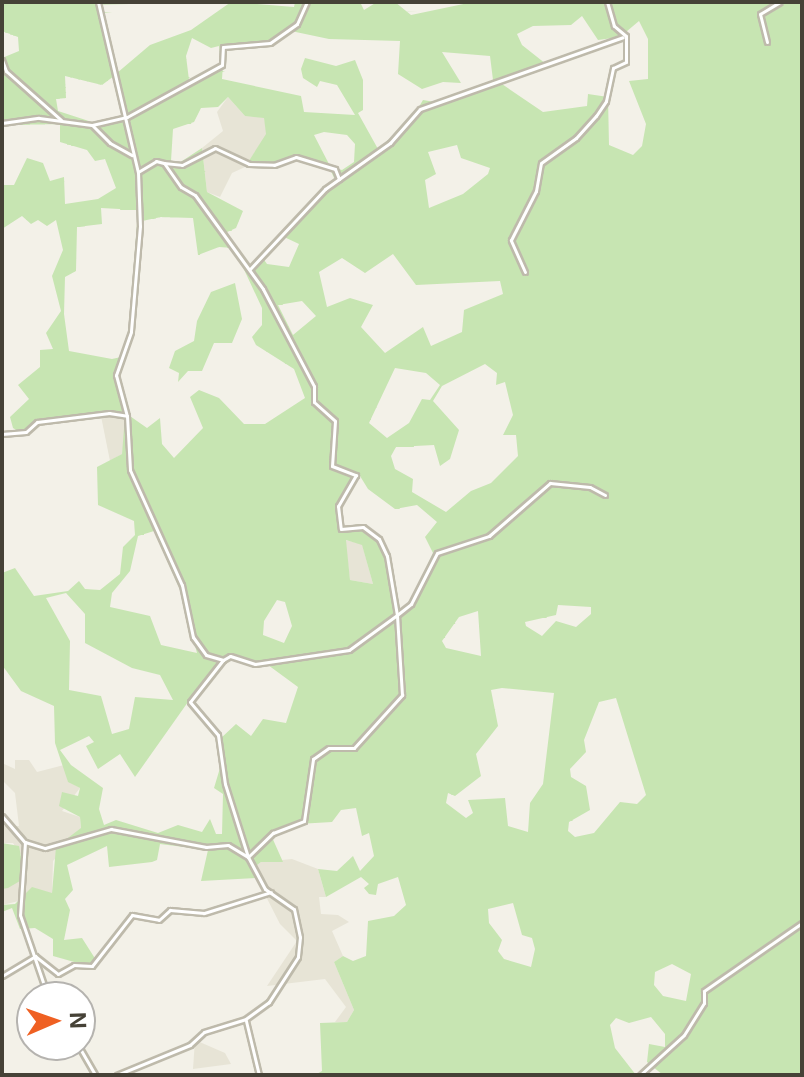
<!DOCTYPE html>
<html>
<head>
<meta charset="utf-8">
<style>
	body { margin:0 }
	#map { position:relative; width:804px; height:1077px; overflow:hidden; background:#f3f1e8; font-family:Inter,sans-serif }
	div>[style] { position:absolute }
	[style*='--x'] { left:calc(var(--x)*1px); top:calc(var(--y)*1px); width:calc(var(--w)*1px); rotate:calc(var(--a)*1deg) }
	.residential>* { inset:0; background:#e7e4d6 }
	.green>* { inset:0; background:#c7e5b2 }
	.roads { filter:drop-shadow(2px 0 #bebaab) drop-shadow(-2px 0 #bebaab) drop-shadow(0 2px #bebaab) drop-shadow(0 -2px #bebaab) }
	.street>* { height:3px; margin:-1.5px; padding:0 1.5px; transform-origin:1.5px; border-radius:1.5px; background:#fff }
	span { translate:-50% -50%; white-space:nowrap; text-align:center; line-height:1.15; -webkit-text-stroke:6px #fff; paint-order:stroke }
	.frame { position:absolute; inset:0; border:4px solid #464237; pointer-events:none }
	.north { position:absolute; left:16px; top:981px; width:80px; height:80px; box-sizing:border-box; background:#fff; border:2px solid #b5b3af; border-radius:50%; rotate:88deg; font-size:22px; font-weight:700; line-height:32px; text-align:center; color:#464237 }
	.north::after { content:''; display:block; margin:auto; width:28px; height:36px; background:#ef6022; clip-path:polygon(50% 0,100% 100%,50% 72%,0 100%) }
</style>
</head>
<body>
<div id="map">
	<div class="residential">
		<div style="clip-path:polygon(228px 97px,245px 116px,264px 117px,267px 134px,245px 167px,232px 173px,220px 197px,207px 192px,202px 148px,223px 131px,217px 112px)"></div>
		<div style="clip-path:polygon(111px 413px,126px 416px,127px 424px,122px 454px,110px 461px,101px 416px)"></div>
		<div style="clip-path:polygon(345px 540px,362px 544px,373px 584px,350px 580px)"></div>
		<div style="clip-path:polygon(15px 760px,29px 760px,37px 772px,64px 765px,68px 781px,80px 788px,62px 811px,80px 817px,81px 829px,53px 861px,52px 893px,2px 905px,2px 889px,25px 878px,21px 855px,13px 843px,2px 843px,3px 826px,19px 826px,15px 793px,2px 780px,2px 763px,15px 769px)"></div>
		<div style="clip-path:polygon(292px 859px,318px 869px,326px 897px,319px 897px,321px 914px,338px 915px,349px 922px,332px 931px,343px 956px,334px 962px,354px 1010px,347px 1022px,335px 1022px,346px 1007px,325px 979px,267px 986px,297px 941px,280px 924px,252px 869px,261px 862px)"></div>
		<div style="clip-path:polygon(195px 1040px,225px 1053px,231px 1064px,193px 1069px)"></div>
	</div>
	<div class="green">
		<div style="clip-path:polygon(evenodd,3px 2px,100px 2px,117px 73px,150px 45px,191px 30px,231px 2px,294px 7px,295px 2px,360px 2px,364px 10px,377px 2px,395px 2px,411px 15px,473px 2px,802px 2px,802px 1075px,663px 1075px,647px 1062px,649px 1044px,665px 1047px,665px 1034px,651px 1017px,629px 1023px,616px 1018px,610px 1025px,615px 1048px,636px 1075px,315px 1075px,322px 1071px,320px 1023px,347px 1022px,354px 1010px,334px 962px,343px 956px,353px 961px,366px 956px,368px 921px,394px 916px,406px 905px,398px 877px,378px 884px,376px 895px,369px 894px,364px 888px,369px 884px,361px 877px,326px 897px,318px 869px,337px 871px,353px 856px,360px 871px,374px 856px,369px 833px,362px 836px,356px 808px,341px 810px,332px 822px,298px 824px,271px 835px,283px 862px,261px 862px,252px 869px,257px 878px,201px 881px,208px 850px,160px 844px,157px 860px,152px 862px,109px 867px,107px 846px,67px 865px,73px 890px,65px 899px,70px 910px,64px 940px,82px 938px,96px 960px,92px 967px,53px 956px,53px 939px,35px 928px,20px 929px,12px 908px,2px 912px,2px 905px,15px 904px,32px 887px,52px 893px,56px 847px,81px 828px,80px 817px,59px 806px,62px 792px,78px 796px,80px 788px,68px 782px,55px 743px,54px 706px,21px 691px,2px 665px,2px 573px,15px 568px,34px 596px,68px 591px,79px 581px,85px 589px,100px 590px,120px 574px,123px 547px,135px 535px,134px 521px,98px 505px,97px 467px,122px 454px,125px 416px,69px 415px,36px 421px,21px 433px,13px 428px,10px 417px,29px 399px,18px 385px,40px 367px,40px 350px,53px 349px,46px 333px,61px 311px,52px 276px,63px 250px,56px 220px,47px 226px,38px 220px,31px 224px,22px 216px,2px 229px,2px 185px,14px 185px,27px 158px,43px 163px,50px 181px,64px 177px,65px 204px,98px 199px,116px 188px,105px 159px,95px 161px,87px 150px,60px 142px,60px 124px,2px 125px,2px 58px,19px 51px,18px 37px,2px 31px,3px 2px,582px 16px,598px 40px,620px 37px,639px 21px,648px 39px,648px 79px,629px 81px,646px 124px,642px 146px,633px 155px,609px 145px,608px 97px,588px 94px,587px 106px,543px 112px,499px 82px,546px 64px,522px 45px,517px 34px,533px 26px,571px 25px,582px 16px,3px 2px,291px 31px,329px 39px,400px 41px,398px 74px,422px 89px,443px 82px,461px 83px,442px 52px,490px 56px,493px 80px,441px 103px,423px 100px,411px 120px,378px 149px,358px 113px,363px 110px,363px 80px,355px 60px,336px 66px,305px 58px,301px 69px,303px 78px,317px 87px,320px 81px,337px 85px,355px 115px,304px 112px,301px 96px,222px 79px,224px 49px,267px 47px,291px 31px,3px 2px,192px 38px,211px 48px,219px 46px,221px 63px,189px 80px,186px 56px,192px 38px,3px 2px,65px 76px,102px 85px,114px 76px,124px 115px,95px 123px,58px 111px,56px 99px,66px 98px,65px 76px,3px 2px,228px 97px,245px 116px,264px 118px,266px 134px,245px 167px,275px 168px,295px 159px,330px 169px,335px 180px,250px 265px,225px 233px,236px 228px,243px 211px,207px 192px,202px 148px,179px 163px,171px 161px,173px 129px,194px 122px,201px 108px,218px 107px,228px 97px,3px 2px,324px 132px,347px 135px,355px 144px,354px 162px,342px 170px,330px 166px,314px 135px,324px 132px,3px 2px,457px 145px,461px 158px,490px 168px,488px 174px,463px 194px,429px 208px,425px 180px,436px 174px,428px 152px,457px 145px,3px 2px,101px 208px,138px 210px,128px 343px,121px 357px,112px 359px,69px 351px,64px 314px,65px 277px,76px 271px,77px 227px,102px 224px,101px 208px,3px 2px,161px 217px,193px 218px,198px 255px,219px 247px,234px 248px,262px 308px,262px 325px,252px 337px,256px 345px,294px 369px,305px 398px,265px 424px,244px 424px,219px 398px,199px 390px,190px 397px,203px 428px,174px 458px,162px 444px,160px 418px,147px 428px,127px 414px,118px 381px,131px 339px,142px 221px,161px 217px,3px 2px,282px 236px,299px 244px,289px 267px,267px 264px,262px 257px,282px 236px,3px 2px,393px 254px,416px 285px,500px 281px,503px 294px,464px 310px,462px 332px,431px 346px,423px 327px,385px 353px,361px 327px,373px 305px,350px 298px,327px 307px,319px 272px,342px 258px,365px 273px,393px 254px,3px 2px,302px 301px,316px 316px,293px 335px,278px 305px,302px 301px,3px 2px,485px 364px,497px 373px,496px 385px,505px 382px,513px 415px,503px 435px,516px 435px,518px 456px,491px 483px,471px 491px,446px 512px,412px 492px,413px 479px,395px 469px,391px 456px,396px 447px,434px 445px,440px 466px,450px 459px,459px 430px,433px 401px,442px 386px,485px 364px,3px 2px,395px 368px,426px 373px,440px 385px,430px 400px,422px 399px,409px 423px,387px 438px,369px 423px,395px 368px,3px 2px,360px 476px,368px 489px,395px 509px,417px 505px,437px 522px,425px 537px,433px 553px,412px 599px,397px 613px,380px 537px,359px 524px,342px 528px,338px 506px,360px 476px,3px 2px,154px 531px,181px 592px,197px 653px,161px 645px,150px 616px,110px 607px,112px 593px,130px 571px,138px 536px,154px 531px,3px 2px,346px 540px,362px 545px,373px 584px,350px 580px,346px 540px,3px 2px,66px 593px,85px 614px,85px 643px,132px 668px,160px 675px,173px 700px,135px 697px,129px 729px,112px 734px,101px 696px,69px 690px,70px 641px,46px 598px,66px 593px,3px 2px,277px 600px,285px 602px,292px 626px,284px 643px,263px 635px,264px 621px,277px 600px,3px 2px,558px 605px,591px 607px,591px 614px,576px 627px,556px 621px,542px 636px,526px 626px,525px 622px,556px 615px,558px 605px,3px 2px,478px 611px,481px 656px,446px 648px,442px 641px,459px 617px,478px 611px,3px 2px,227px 658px,268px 665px,298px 687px,286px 723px,263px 719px,251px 736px,236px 724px,220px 739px,191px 701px,227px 658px,3px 2px,502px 688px,554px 693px,543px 784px,530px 803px,528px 832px,508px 826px,505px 798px,468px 800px,473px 813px,466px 818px,446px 803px,448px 793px,455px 796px,481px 776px,476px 754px,498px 726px,491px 690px,502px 688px,3px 2px,616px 698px,646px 795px,637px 804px,620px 802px,594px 833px,575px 837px,568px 831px,569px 822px,590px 810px,586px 786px,571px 777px,570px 769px,586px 752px,584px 740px,599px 702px,616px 698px,3px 2px,188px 702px,217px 735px,220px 768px,214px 788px,223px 794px,222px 834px,216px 834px,210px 819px,202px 832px,178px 825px,158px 833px,116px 820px,104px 825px,99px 809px,103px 788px,71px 765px,60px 750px,89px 736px,94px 742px,86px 746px,98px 769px,120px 754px,135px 777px,188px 702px,3px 2px,513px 903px,522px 935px,532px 938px,535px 949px,531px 967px,504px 959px,498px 951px,502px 940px,489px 923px,488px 909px,513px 903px,3px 2px,672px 964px,691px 974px,686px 1001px,663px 996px,654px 985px,655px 972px,672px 964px)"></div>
		<div style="clip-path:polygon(235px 283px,242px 319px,232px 343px,214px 343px,202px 371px,188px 371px,178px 382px,179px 373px,169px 368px,175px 351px,194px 341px,197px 321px,211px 292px)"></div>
		<div style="clip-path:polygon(2px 843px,19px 846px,25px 878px,8px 888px,2px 889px)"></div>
	</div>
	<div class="roads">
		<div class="street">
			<div style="--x:98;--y:2;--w:175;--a:76.8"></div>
			<div style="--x:138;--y:172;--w:54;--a:87.9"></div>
			<div style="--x:140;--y:226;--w:106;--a:94.9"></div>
			<div style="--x:131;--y:332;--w:46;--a:109.2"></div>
			<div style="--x:116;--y:375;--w:42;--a:75"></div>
			<div style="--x:127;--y:416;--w:54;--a:86.8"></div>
			<div style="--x:130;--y:470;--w:126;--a:65.7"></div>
			<div style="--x:182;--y:585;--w:53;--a:78.1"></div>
			<div style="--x:193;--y:637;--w:22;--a:54"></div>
			<div style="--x:206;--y:655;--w:18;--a:16"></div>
			<div style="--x:223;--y:660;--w:53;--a:128.2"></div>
			<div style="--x:190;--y:702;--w:43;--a:49.7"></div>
			<div style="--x:218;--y:735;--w:49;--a:81.9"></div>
			<div style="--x:225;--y:784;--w:77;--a:72.5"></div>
			<div style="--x:248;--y:857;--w:36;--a:62"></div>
			<div style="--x:265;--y:889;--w:35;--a:35"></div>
			<div style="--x:294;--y:909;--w:29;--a:78"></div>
			<div style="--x:300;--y:937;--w:20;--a:96"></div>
			<div style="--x:298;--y:957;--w:54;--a:122.8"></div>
			<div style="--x:269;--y:1002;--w:29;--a:144"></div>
			<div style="--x:246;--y:1019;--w:44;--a:162.8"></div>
			<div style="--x:204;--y:1032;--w:19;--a:137"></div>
			<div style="--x:190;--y:1045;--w:79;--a:157.7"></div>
			<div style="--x:767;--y:42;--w:29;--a:-104"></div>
			<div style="--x:760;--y:14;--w:23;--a:-31"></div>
			<div style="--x:2;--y:60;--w:12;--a:70"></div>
			<div style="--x:6;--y:71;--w:74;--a:41.7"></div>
			<div style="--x:2;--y:123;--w:37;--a:-8"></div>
			<div style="--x:39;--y:118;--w:53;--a:7.5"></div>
			<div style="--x:92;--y:125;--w:36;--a:-13"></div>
			<div style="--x:127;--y:117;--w:108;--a:-28.7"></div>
			<div style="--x:222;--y:65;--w:18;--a:-87"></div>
			<div style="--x:223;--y:47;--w:47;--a:-4.9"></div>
			<div style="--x:270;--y:43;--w:33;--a:-35"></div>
			<div style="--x:297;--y:24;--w:24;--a:-66"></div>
			<div style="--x:92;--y:125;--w:25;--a:45"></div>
			<div style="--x:110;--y:143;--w:25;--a:29"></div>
			<div style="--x:164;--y:163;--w:18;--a:6"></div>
			<div style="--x:182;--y:165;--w:37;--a:-27"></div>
			<div style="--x:215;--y:148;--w:38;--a:25"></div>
			<div style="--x:249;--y:164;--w:25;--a:2"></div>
			<div style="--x:274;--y:165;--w:23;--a:-20"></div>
			<div style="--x:296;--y:157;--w:41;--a:17.1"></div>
			<div style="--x:335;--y:169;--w:11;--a:68"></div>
			<div style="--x:138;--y:172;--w:21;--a:-31"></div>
			<div style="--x:156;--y:161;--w:8;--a:14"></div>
			<div style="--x:164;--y:163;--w:29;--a:55"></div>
			<div style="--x:181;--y:187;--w:16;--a:30"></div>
			<div style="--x:195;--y:195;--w:116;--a:54.1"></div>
			<div style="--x:263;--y:289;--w:110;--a:62.3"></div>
			<div style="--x:314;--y:386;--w:16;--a:90"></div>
			<div style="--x:314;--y:402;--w:28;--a:42"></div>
			<div style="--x:335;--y:421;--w:45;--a:93.8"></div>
			<div style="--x:332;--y:466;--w:26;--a:21"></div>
			<div style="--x:356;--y:475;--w:36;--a:120"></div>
			<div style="--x:338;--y:506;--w:23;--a:83"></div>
			<div style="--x:341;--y:529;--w:22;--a:-5"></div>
			<div style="--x:363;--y:527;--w:20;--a:37"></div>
			<div style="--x:379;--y:539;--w:19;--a:65"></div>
			<div style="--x:387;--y:556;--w:60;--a:80.4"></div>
			<div style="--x:397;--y:615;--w:59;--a:143.9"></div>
			<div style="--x:349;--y:650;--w:95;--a:171.5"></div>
			<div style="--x:255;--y:664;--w:26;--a:-162"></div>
			<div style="--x:230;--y:656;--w:8;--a:150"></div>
			<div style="--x:250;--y:269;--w:110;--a:-46.8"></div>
			<div style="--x:325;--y:189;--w:80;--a:-35.3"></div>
			<div style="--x:390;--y:143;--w:45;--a:-48.6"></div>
			<div style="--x:420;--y:109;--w:215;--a:-19.5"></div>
			<div style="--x:525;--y:272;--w:35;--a:-114"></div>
			<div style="--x:511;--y:240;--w:55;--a:-63"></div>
			<div style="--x:536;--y:191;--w:28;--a:-80"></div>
			<div style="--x:541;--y:163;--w:43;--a:-35.5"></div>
			<div style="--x:576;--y:138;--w:30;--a:-48"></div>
			<div style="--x:596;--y:116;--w:18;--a:-56"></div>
			<div style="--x:606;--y:101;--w:34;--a:-78"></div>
			<div style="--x:613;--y:68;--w:14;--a:-25"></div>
			<div style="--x:626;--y:62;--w:26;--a:-90"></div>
			<div style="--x:626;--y:36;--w:16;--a:-140"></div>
			<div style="--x:614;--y:26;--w:25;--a:-106"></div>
			<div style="--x:2;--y:434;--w:24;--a:-5"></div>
			<div style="--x:26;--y:432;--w:15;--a:-42"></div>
			<div style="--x:37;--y:422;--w:73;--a:-7.1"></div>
			<div style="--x:109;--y:413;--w:18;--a:9"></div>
			<div style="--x:2;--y:816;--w:35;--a:49"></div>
			<div style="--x:25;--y:842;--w:73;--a:93.9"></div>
			<div style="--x:20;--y:915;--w:87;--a:71.1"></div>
			<div style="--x:25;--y:842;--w:21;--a:17"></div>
			<div style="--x:45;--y:848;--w:69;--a:-16.1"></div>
			<div style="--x:111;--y:829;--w:97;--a:10.7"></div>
			<div style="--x:206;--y:847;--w:22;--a:-5"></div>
			<div style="--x:228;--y:845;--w:23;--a:31"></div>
			<div style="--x:248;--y:857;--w:35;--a:-44"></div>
			<div style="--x:273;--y:833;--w:33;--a:-21"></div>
			<div style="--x:304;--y:821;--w:63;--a:-81.7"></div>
			<div style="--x:313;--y:759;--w:19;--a:-35"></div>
			<div style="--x:329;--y:748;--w:25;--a:0"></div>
			<div style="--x:354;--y:748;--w:72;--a:-47.8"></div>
			<div style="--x:402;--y:695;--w:80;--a:-93.6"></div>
			<div style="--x:397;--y:615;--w:18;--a:-38"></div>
			<div style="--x:411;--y:604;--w:57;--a:-63"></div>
			<div style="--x:437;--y:553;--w:55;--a:-18.1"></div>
			<div style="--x:489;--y:536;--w:81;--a:-41"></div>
			<div style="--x:550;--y:483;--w:40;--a:5.7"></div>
			<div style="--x:590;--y:487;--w:17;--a:28"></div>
			<div style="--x:2;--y:976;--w:39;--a:-31"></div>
			<div style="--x:35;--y:956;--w:29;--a:38"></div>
			<div style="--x:58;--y:974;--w:18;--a:-29"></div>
			<div style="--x:74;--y:965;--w:18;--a:3"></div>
			<div style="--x:92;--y:966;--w:65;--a:-51.9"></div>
			<div style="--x:132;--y:915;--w:27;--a:10"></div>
			<div style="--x:159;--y:920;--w:15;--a:-42"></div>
			<div style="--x:170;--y:910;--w:34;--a:5"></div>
			<div style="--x:204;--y:913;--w:70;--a:-17.4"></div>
			<div style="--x:246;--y:1021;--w:56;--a:76.5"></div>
			<div style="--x:78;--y:1045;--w:34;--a:60"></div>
			<div style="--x:640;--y:1075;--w:59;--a:-42.3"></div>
			<div style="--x:684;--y:1035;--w:38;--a:-58"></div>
			<div style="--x:704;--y:1003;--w:12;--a:-90"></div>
			<div style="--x:704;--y:991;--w:119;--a:-34.8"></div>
		</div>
	</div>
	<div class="frame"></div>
	<div class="north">N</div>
</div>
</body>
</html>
